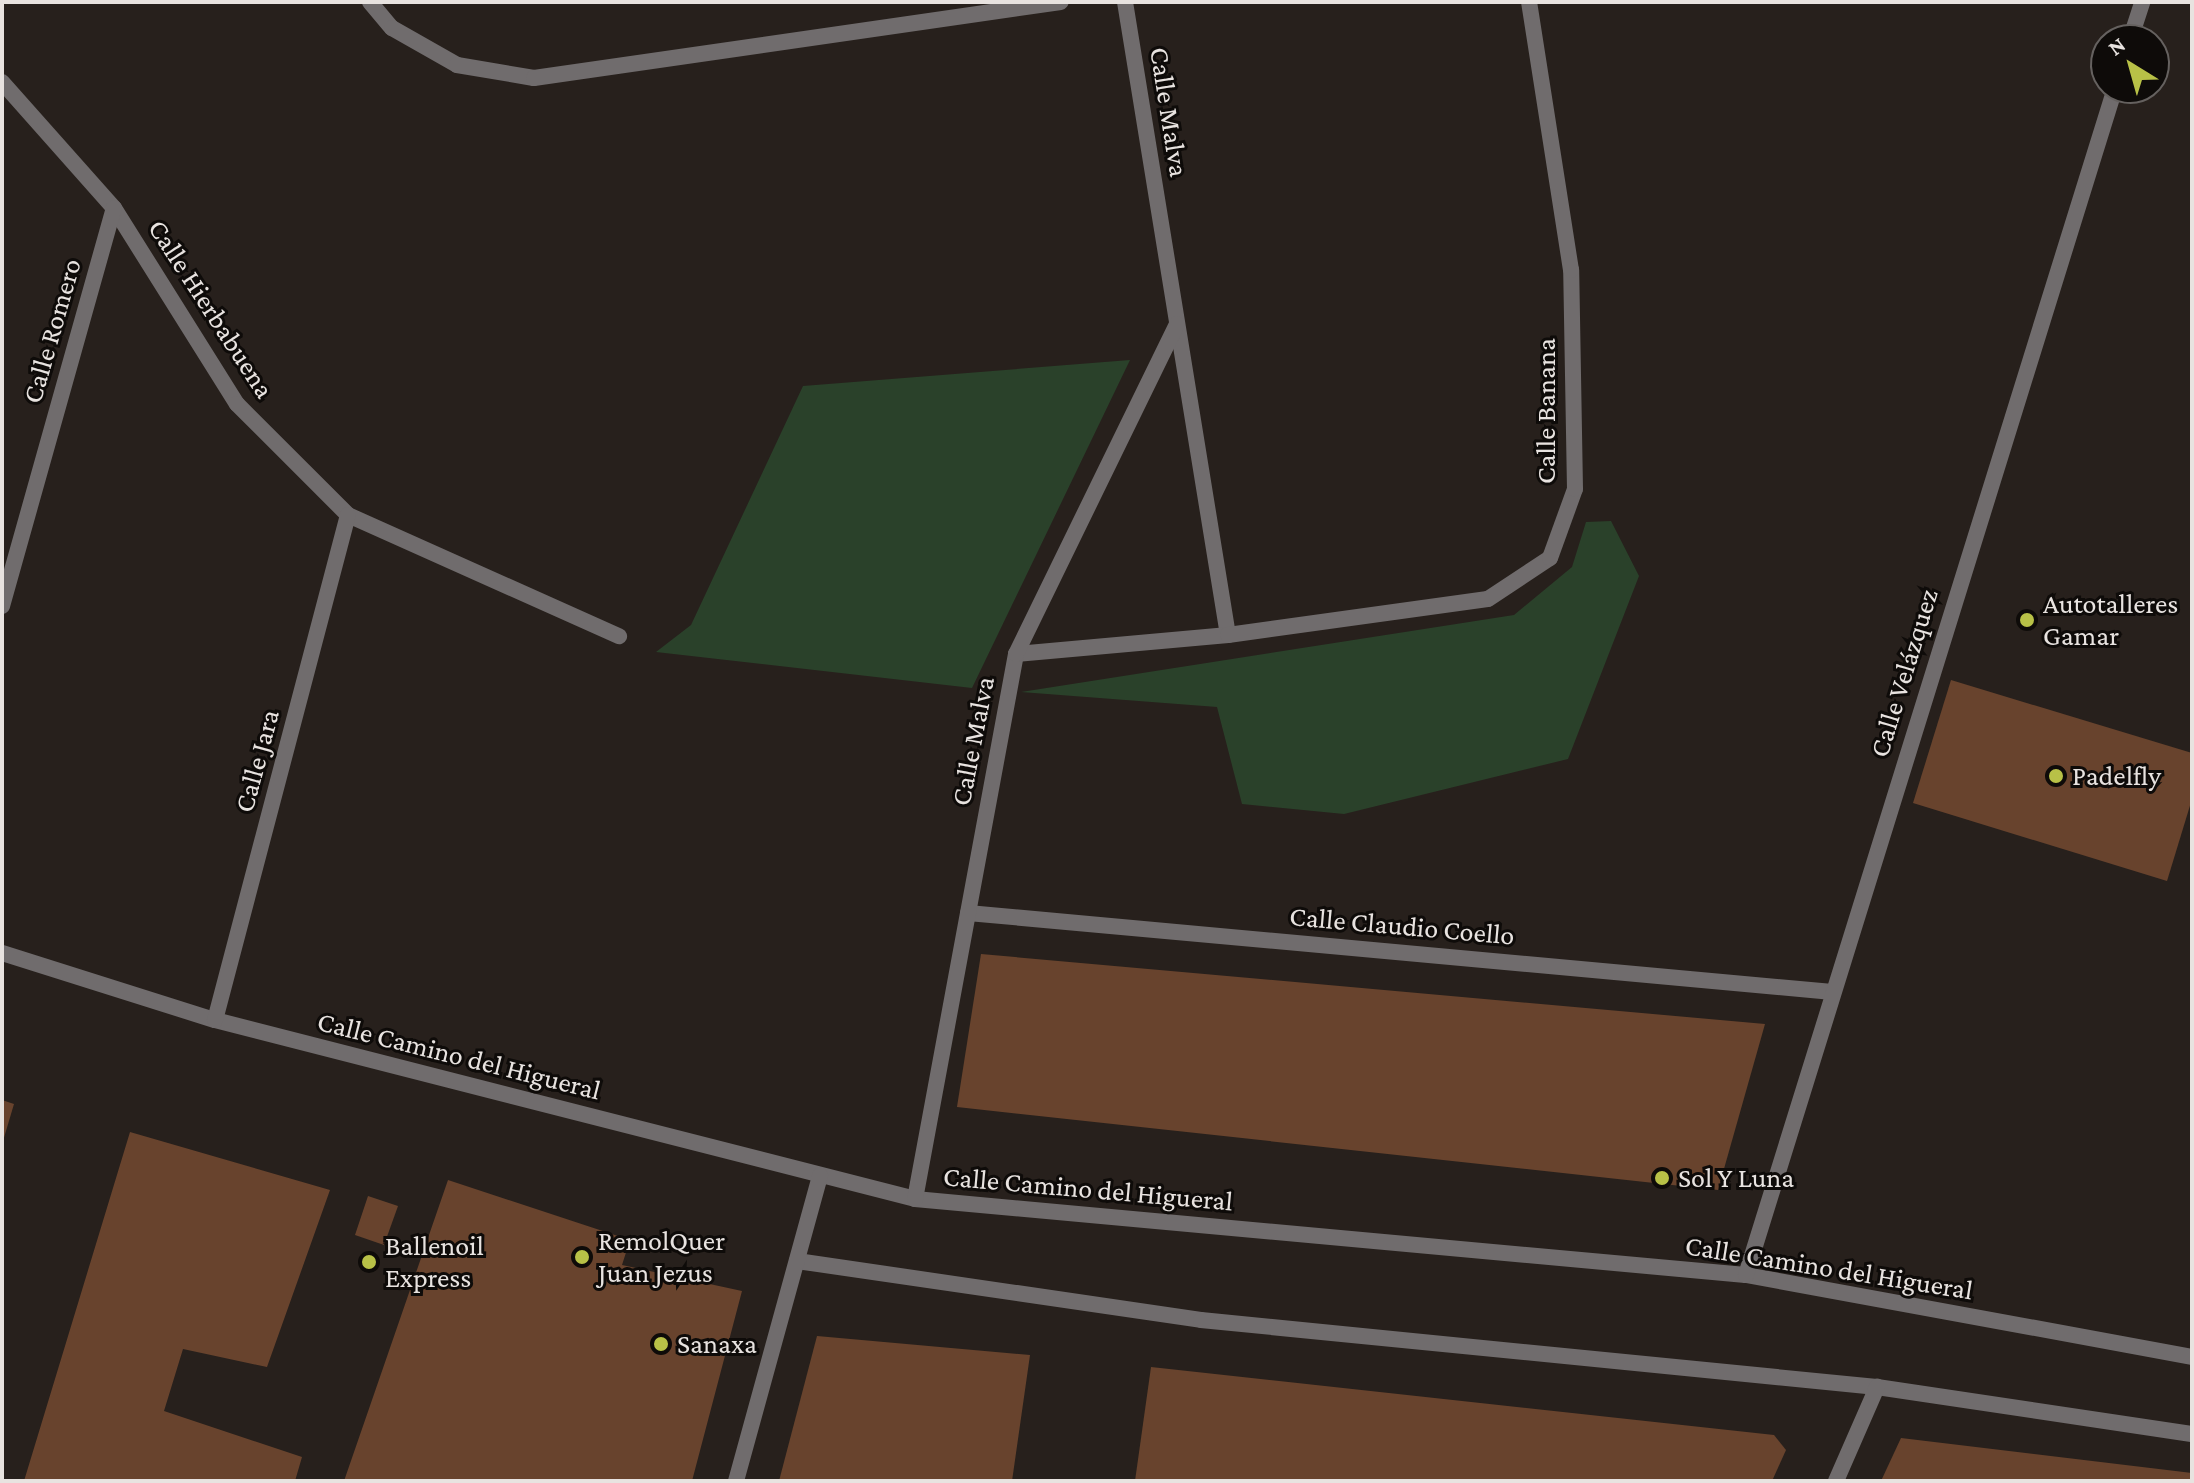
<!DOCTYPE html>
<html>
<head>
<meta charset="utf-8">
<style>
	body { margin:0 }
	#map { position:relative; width:2194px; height:1483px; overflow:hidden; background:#27201c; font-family:"Crimson Pro",serif }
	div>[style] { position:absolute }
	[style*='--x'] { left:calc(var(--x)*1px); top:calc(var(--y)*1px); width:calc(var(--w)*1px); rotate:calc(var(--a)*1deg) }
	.green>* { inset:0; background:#2a412a }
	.building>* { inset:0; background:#68432d }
	.street>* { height:16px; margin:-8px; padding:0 8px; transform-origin:8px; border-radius:8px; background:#706c6d }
	.dots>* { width:22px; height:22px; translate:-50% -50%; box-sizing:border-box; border:4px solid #0e0b09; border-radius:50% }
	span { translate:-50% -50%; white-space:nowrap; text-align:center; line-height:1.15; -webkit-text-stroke:6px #0e0b09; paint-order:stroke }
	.street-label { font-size:28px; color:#e8e3e0 }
	.poi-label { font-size:28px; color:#e8e3e0 }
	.left { translate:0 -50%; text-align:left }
	.frame { position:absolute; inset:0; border:4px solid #e8e3e0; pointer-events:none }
	.north { position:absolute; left:2090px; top:24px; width:80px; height:80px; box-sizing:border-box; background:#0e0b09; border:2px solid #65615f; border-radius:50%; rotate:323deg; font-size:22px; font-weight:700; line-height:32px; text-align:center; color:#e8e3e0 }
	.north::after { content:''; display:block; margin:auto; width:28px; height:36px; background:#b8c147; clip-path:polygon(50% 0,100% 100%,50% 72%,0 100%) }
</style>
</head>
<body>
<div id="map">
	<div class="green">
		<div style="clip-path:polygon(1130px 360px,972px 688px,656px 652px,691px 625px,803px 386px)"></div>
		<div style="clip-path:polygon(1611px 521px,1639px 576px,1568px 759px,1344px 814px,1242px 804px,1217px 707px,1021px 692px,1514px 615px,1572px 567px,1586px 522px)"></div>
	</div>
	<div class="building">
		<div style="clip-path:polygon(1951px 680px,2192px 753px,2192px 799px,2167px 881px,1913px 803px)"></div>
		<div style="clip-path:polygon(981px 954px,1765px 1024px,1718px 1190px,957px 1107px)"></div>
		<div style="clip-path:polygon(2px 1100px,14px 1104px,3px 1141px,2px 1141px)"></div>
		<div style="clip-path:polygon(130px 1132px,330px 1190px,267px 1367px,183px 1349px,164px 1411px,302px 1457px,295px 1481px,24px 1481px)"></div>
		<div style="clip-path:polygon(448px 1180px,630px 1240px,622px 1265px,742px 1291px,692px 1481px,344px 1481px)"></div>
		<div style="clip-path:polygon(368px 1196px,398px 1206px,384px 1245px,355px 1235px)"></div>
		<div style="clip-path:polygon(817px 1336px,1030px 1355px,1012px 1481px,779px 1481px)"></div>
		<div style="clip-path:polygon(1151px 1367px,1774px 1435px,1786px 1450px,1772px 1481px,1135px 1481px)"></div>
		<div style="clip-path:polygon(1901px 1438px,2192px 1473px,2192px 1481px,1881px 1481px)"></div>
	</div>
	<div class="street">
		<div style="--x:370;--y:2;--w:34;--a:50"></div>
		<div style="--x:392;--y:28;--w:75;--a:29.6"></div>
		<div style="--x:457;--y:65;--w:78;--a:9.6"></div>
		<div style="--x:534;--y:78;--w:532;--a:-8.21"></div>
		<div style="--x:1125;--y:2;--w:641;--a:80.76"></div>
		<div style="--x:2130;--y:40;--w:40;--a:-72"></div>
		<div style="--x:2;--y:82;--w:169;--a:48.4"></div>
		<div style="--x:114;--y:208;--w:231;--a:57.9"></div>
		<div style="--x:237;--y:404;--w:157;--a:45"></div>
		<div style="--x:348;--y:515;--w:297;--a:24.1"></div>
		<div style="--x:2;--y:606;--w:413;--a:-74.3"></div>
		<div style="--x:1016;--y:654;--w:213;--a:-5.1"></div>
		<div style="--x:1228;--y:635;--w:262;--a:-7.9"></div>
		<div style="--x:1488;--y:599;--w:74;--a:-33.5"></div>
		<div style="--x:1550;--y:558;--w:73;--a:-70.1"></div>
		<div style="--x:1575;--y:489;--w:219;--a:-91"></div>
		<div style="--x:1571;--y:270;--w:271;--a:-98.9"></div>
		<div style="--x:968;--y:913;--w:868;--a:5.22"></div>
		<div style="--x:2;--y:953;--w:223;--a:17.5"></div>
		<div style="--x:215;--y:1020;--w:723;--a:14.34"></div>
		<div style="--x:915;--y:1199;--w:834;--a:5.23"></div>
		<div style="--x:1746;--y:1275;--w:453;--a:10.4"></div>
		<div style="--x:215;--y:1020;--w:522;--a:-75.25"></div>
		<div style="--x:915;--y:1199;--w:554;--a:-79.5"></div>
		<div style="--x:1016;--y:654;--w:367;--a:-64"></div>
		<div style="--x:797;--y:1261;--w:408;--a:8.3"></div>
		<div style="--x:1201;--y:1320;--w:679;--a:5.66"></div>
		<div style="--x:1877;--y:1387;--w:318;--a:8.5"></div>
		<div style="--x:1746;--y:1275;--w:1243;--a:-72.73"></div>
		<div style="--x:736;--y:1481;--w:317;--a:-74.6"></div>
		<div style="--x:1836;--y:1481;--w:103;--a:-66.4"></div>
	</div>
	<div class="dots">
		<div style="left:2027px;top:620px;background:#b8c147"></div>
		<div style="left:2056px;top:776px;background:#b8c147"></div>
		<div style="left:1662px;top:1178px;background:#b8c147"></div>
		<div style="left:582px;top:1257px;background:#b8c147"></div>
		<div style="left:369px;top:1262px;background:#b8c147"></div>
		<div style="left:661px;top:1344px;background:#b8c147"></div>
	</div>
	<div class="street-label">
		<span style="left:1169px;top:112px;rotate:81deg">Calle Malva</span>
		<span style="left:211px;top:309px;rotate:57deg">Calle Hierbabuena</span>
		<span style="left:52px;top:331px;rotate:-74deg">Calle Romero</span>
		<span style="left:1546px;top:411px;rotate:-90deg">Calle Banana</span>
		<span style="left:1904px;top:673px;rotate:-73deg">Calle Velázquez</span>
		<span style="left:973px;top:741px;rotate:-79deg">Calle Malva</span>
		<span style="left:257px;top:761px;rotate:-75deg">Calle Jara</span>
		<span style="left:1402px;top:926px;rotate:5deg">Calle Claudio Coello</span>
		<span style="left:459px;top:1056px;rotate:14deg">Calle Camino del Higueral</span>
		<span style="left:1088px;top:1189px;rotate:5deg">Calle Camino del Higueral</span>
		<span style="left:1829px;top:1268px;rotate:9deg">Calle Camino del Higueral</span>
	</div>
	<div class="poi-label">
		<span class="left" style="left:2043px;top:620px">Autotalleres<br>Gamar</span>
		<span class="left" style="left:2072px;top:776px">Padelfly</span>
		<span class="left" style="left:1678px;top:1178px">Sol Y Luna</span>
		<span class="left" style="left:598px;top:1257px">RemolQuer<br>Juan Jezus</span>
		<span class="left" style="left:385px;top:1262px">Ballenoil<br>Express</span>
		<span class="left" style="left:677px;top:1344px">Sanaxa</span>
	</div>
	<div class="frame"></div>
	<div class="north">N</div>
</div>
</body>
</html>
